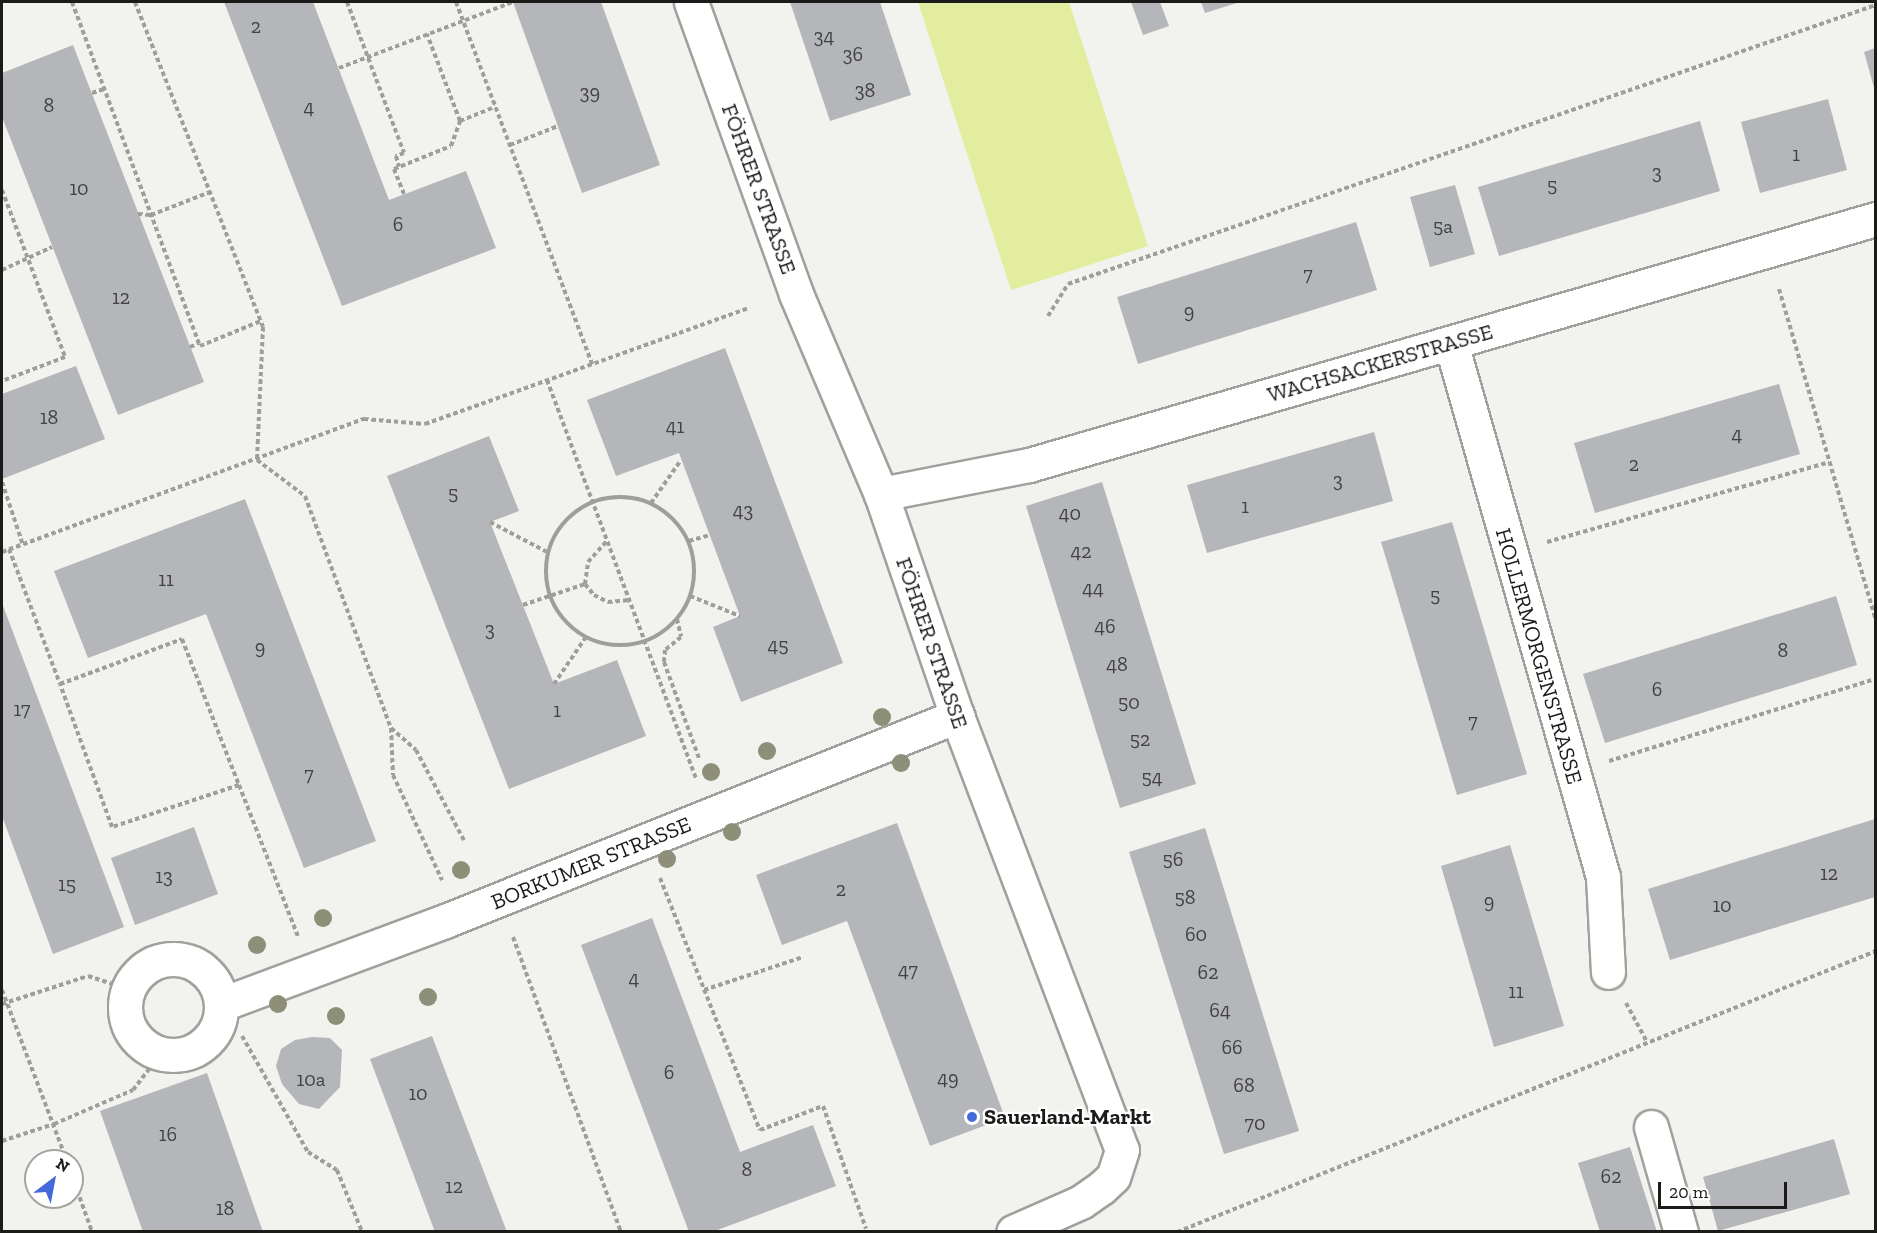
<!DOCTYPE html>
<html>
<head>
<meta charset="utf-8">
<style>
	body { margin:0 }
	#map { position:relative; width:1877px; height:1233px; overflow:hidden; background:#f2f3ee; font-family:"Zilla Slab",serif }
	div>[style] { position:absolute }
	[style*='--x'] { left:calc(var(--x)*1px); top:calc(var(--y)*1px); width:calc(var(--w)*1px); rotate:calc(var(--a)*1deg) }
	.green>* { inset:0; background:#e2ed9f }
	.building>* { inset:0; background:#b4b6ba }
	.path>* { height:4px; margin-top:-2px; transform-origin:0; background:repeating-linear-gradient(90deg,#9e9f9b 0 4.5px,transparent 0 7.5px) }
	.path>.ring { margin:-2px; padding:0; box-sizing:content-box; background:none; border:4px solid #9e9f9b; border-radius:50% }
	.roads { filter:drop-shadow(2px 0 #a0a09c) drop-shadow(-2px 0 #a0a09c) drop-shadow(0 2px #a0a09c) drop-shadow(0 -2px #a0a09c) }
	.street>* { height:33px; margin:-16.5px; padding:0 16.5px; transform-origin:16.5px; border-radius:16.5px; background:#fff }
	.street>.ring { margin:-16.5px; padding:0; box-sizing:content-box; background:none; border:33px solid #fff; border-radius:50% }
	.trees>* { width:18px; height:18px; margin:-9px; border-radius:50%; background:#8d8f79 }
	.dots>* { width:16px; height:16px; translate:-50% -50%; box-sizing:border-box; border:3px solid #fff; border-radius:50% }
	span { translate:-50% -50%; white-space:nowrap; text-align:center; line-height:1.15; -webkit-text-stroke:4.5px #fff; paint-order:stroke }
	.number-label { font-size:20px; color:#414241 }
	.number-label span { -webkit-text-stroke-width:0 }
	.street-label { font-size:22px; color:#1b1b19 }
	.poi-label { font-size:22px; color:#1b1b19; font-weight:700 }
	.left { translate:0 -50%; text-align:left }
	.frame { position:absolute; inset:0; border:3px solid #1b1b19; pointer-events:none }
	.north { position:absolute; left:24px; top:1149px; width:60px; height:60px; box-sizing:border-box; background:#fff; border:2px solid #a4a4a3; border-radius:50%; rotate:32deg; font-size:16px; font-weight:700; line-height:24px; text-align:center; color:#1b1b19 }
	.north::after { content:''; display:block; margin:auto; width:21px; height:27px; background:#4569db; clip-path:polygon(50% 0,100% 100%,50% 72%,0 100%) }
	.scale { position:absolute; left:1658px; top:1182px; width:129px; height:27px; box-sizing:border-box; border:3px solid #1b1b19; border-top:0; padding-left:8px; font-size:18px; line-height:21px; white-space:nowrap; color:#1b1b19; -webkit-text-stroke:4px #fff; paint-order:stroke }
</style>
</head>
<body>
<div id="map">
	<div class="green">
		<div style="clip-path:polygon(918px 2px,1069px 2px,1148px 246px,1011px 290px)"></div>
	</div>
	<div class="building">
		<div style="clip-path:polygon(224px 2px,313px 2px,389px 200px,466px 171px,496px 248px,342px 306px)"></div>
		<div style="clip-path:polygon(513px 2px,601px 2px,660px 165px,582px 193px)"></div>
		<div style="clip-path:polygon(790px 2px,880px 2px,911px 95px,830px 121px)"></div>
		<div style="clip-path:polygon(1131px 2px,1160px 2px,1169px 26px,1143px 35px)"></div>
		<div style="clip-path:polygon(1201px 2px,1240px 2px,1205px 13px)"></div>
		<div style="clip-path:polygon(73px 45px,204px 382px,118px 415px,2px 117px,2px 73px)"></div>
		<div style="clip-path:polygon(1875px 48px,1875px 91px,1864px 52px)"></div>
		<div style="clip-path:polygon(1828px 99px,1847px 170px,1760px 193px,1741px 122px)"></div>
		<div style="clip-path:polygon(1700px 121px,1720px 191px,1499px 256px,1478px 187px)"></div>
		<div style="clip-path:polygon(1455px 185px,1475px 254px,1430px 267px,1410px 197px)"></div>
		<div style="clip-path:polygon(1356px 222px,1377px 290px,1138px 364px,1117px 297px)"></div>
		<div style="clip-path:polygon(725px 348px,843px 663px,741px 702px,713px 627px,740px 616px,679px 453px,616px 476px,587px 400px)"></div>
		<div style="clip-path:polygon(76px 366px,105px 439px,2px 479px,2px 394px)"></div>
		<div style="clip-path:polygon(1779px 384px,1800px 454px,1595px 513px,1574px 443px)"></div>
		<div style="clip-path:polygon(1374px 432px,1393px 501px,1207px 553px,1187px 485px)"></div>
		<div style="clip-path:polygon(489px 436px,519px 511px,490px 522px,554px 684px,617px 660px,646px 736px,509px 789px,387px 476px)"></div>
		<div style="clip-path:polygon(1102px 482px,1196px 784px,1120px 808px,1026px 506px)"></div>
		<div style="clip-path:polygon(245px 499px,376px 841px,304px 868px,206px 614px,88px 658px,54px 571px)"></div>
		<div style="clip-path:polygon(1452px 522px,1527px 774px,1457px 795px,1381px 542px)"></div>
		<div style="clip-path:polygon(1836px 596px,1857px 665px,1605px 743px,1583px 674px)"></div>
		<div style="clip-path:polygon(2px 603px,124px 927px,53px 954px,2px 816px)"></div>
		<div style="clip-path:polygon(1875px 819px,1875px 897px,1670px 960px,1648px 889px)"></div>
		<div style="clip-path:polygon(897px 823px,1005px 1118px,930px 1146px,847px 921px,782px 945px,756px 875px)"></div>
		<div style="clip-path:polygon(194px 827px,218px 894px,135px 925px,111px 858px)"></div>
		<div style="clip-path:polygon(1205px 828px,1299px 1131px,1224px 1154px,1129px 852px)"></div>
		<div style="clip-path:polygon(1510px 845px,1564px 1026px,1494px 1047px,1441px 866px)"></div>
		<div style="clip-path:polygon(652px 918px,740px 1152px,813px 1125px,836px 1186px,712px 1232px,689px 1232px,581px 945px)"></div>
		<div style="clip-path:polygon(432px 1036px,467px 1128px,507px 1232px,435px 1232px,370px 1059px)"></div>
		<div style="clip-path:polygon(312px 1037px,330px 1038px,342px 1050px,340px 1087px,319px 1109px,299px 1104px,282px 1084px,276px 1066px,281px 1049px,295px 1040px)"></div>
		<div style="clip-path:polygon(207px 1073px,263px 1232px,143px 1232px,100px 1111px)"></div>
		<div style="clip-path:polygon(1834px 1139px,1850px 1194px,1718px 1231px,1703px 1177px)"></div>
		<div style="clip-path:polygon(1630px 1147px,1657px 1232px,1600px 1232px,1578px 1163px)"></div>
	</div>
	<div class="path">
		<div style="--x:72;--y:2;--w:367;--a:69.6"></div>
		<div style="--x:200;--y:346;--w:66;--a:-22.3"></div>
		<div style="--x:135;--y:2;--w:349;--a:68.5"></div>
		<div style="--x:263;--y:327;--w:133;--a:92.6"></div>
		<div style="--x:347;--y:2;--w:161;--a:69.3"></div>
		<div style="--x:404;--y:153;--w:9;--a:159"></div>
		<div style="--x:396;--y:156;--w:11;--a:75"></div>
		<div style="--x:456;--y:2;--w:387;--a:69.4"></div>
		<div style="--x:339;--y:68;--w:186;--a:-20.8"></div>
		<div style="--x:92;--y:93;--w:13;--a:-18"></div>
		<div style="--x:460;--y:121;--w:38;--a:-22"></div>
		<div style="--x:510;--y:145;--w:52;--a:-21.6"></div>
		<div style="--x:2;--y:190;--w:178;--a:69.3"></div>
		<div style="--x:65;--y:357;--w:67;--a:159.1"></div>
		<div style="--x:404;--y:194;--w:27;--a:-112"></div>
		<div style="--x:394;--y:169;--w:61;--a:-22"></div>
		<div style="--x:451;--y:146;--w:27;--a:-70"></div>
		<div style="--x:460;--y:121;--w:93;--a:-110.8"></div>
		<div style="--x:138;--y:214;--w:13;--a:4"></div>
		<div style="--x:151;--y:215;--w:63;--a:-21.3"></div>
		<div style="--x:2;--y:270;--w:55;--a:-24.7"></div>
		<div style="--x:1779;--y:289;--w:345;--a:73.7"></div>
		<div style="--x:1048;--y:316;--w:38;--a:-58"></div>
		<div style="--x:1068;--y:284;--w:855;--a:-19.05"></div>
		<div style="--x:190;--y:347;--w:10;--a:-24"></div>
		<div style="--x:547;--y:380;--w:426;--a:69.5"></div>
		<div style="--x:257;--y:460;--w:60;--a:36.9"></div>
		<div style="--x:305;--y:496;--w:247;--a:69.7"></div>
		<div style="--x:391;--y:728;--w:47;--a:87.6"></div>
		<div style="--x:393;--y:775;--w:116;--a:65"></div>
		<div style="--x:2;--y:482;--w:66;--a:71.6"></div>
		<div class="ring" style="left:546px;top:497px;width:144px;height:144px"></div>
		<div style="--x:651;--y:503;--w:52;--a:-55.1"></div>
		<div style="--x:490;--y:522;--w:64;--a:27.8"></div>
		<div style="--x:689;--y:541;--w:22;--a:-16"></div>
		<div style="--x:1547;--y:542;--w:293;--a:-15.8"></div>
		<div style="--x:9;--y:549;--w:144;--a:69.3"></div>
		<div style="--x:2;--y:552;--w:386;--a:-20.2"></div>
		<div style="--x:364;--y:419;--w:61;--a:4.7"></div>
		<div style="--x:425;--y:424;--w:342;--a:-19.7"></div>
		<div style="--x:585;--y:584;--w:22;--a:-82"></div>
		<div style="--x:588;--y:562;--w:28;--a:-48"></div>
		<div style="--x:690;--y:596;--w:54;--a:21.8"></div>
		<div style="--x:523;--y:605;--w:65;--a:-18.7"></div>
		<div style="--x:585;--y:584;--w:14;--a:51"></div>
		<div style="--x:594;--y:595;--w:16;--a:27"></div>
		<div style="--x:608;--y:602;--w:22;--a:-5"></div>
		<div style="--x:677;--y:619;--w:18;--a:77"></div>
		<div style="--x:681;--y:637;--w:21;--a:141"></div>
		<div style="--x:665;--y:650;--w:12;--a:95"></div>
		<div style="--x:664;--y:662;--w:102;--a:70"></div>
		<div style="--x:554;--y:684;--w:57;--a:-55.8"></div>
		<div style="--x:391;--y:728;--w:33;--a:41"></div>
		<div style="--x:416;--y:750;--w:104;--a:62"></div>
		<div style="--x:1609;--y:761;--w:279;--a:-17.1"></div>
		<div style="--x:239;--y:785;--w:134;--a:161.7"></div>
		<div style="--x:112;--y:827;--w:152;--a:-110"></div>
		<div style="--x:60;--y:684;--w:130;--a:-20.2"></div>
		<div style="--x:182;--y:639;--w:157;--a:68.7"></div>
		<div style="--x:239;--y:785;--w:162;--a:68.7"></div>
		<div style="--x:660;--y:878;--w:271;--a:68.4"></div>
		<div style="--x:760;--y:1130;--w:67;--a:-20.9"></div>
		<div style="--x:823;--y:1106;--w:130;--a:70.7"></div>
		<div style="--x:513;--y:937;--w:314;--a:69.9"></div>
		<div style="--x:2;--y:990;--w:183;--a:69.2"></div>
		<div style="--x:704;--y:990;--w:104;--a:-18.4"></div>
		<div style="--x:1626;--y:1003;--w:44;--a:61.7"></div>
		<div style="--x:2;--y:1004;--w:90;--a:-18"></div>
		<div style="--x:88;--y:976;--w:42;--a:18"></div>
		<div style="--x:242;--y:1036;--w:133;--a:60.4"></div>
		<div style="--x:308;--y:1152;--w:34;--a:32"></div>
		<div style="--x:337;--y:1170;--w:67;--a:68"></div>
		<div style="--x:2;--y:1141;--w:55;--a:-18.1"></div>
		<div style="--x:54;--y:1124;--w:86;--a:-23.3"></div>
		<div style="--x:133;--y:1090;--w:44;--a:-52.4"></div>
		<div style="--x:72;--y:1176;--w:59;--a:70.3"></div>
		<div style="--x:1177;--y:1232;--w:753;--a:-21.9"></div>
	</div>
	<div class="roads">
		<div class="street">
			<div style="--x:691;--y:2;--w:310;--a:70.2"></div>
			<div style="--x:796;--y:294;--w:217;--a:67"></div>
			<div style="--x:881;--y:494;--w:235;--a:71.1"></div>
			<div style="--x:957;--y:716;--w:464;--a:69.2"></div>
			<div style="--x:1122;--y:1150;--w:28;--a:108"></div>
			<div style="--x:1113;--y:1177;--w:16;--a:137"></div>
			<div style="--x:1101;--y:1188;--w:24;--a:145"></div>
			<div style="--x:1081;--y:1202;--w:74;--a:156.2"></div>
			<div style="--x:1451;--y:343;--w:555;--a:74.11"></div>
			<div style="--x:1603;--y:877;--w:95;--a:87"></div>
			<div style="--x:881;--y:494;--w:151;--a:-11.1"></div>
			<div style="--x:1029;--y:465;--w:882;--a:-16.2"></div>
			<div class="ring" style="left:125px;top:959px;width:63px;height:63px"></div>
			<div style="--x:222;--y:1004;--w:238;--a:-20.4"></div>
			<div style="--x:445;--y:921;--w:552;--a:-21.82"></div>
			<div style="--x:1651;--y:1127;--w:109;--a:74.1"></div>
		</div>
	</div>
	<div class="trees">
		<div style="left:882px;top:717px"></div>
		<div style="left:767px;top:751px"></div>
		<div style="left:901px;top:763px"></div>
		<div style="left:711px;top:772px"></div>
		<div style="left:732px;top:832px"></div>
		<div style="left:667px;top:859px"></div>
		<div style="left:461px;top:870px"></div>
		<div style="left:323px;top:918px"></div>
		<div style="left:257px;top:945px"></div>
		<div style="left:428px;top:997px"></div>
		<div style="left:278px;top:1004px"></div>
		<div style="left:336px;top:1016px"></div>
	</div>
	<div class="dots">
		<div style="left:972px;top:1117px;background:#4569db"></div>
	</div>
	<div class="number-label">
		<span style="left:256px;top:26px">2</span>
		<span style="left:824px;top:36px">34</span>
		<span style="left:853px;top:54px">36</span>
		<span style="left:865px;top:90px">38</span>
		<span style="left:590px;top:92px">39</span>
		<span style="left:49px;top:105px">8</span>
		<span style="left:309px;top:107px">4</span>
		<span style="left:1796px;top:154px">1</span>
		<span style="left:1657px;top:172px">3</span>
		<span style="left:1552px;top:185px">5</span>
		<span style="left:79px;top:188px">10</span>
		<span style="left:398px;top:224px">6</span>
		<span style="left:1443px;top:226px">5a</span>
		<span style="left:1308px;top:274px">7</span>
		<span style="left:121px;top:297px">12</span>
		<span style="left:1189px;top:311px">9</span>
		<span style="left:49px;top:417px">18</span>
		<span style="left:675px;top:426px">41</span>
		<span style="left:1737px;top:434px">4</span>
		<span style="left:1634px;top:464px">2</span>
		<span style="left:1338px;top:480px">3</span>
		<span style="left:453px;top:493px">5</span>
		<span style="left:1245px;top:506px">1</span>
		<span style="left:743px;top:510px">43</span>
		<span style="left:1070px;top:513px">40</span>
		<span style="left:1081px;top:551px">42</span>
		<span style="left:166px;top:579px">11</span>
		<span style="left:1093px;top:588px">44</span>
		<span style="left:1435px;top:595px">5</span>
		<span style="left:1105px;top:626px">46</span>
		<span style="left:490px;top:629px">3</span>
		<span style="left:778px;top:645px">45</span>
		<span style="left:260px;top:647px">9</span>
		<span style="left:1783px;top:650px">8</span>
		<span style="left:1117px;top:664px">48</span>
		<span style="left:1657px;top:689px">6</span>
		<span style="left:1129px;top:702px">50</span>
		<span style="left:22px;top:709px">17</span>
		<span style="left:557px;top:710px">1</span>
		<span style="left:1473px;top:721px">7</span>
		<span style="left:1140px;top:739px">52</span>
		<span style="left:309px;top:774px">7</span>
		<span style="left:1152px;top:777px">54</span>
		<span style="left:1173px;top:859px">56</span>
		<span style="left:1829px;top:873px">12</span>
		<span style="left:164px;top:876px">13</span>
		<span style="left:67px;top:884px">15</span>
		<span style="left:841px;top:889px">2</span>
		<span style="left:1185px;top:897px">58</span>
		<span style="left:1489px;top:901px">9</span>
		<span style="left:1722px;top:905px">10</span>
		<span style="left:1196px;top:934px">60</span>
		<span style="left:908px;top:970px">47</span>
		<span style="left:1208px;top:972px">62</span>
		<span style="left:634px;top:978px">4</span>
		<span style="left:1516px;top:991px">11</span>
		<span style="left:1220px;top:1010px">64</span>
		<span style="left:1232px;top:1047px">66</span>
		<span style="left:669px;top:1072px">6</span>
		<span style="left:948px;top:1078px">49</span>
		<span style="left:311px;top:1079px">10a</span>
		<span style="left:1244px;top:1085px">68</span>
		<span style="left:418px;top:1093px">10</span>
		<span style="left:1255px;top:1123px">70</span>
		<span style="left:168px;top:1134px">16</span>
		<span style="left:747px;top:1169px">8</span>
		<span style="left:1611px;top:1176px">62</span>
		<span style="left:454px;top:1186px">12</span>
		<span style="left:225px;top:1208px">18</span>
	</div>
	<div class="street-label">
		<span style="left:759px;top:189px;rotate:70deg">FÖHRER STRASSE</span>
		<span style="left:1380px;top:363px;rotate:-16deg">WACHSACKERSTRASSE</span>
		<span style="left:932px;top:643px;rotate:71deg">FÖHRER STRASSE</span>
		<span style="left:1539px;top:656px;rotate:74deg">HOLLERMORGENSTRASSE</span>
		<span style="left:591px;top:863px;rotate:-22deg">BORKUMER STRASSE</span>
	</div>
	<div class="poi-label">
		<span class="left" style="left:984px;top:1117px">Sauerland-Markt</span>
	</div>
	<div class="frame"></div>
	<div class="north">N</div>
	<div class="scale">20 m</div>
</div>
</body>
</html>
